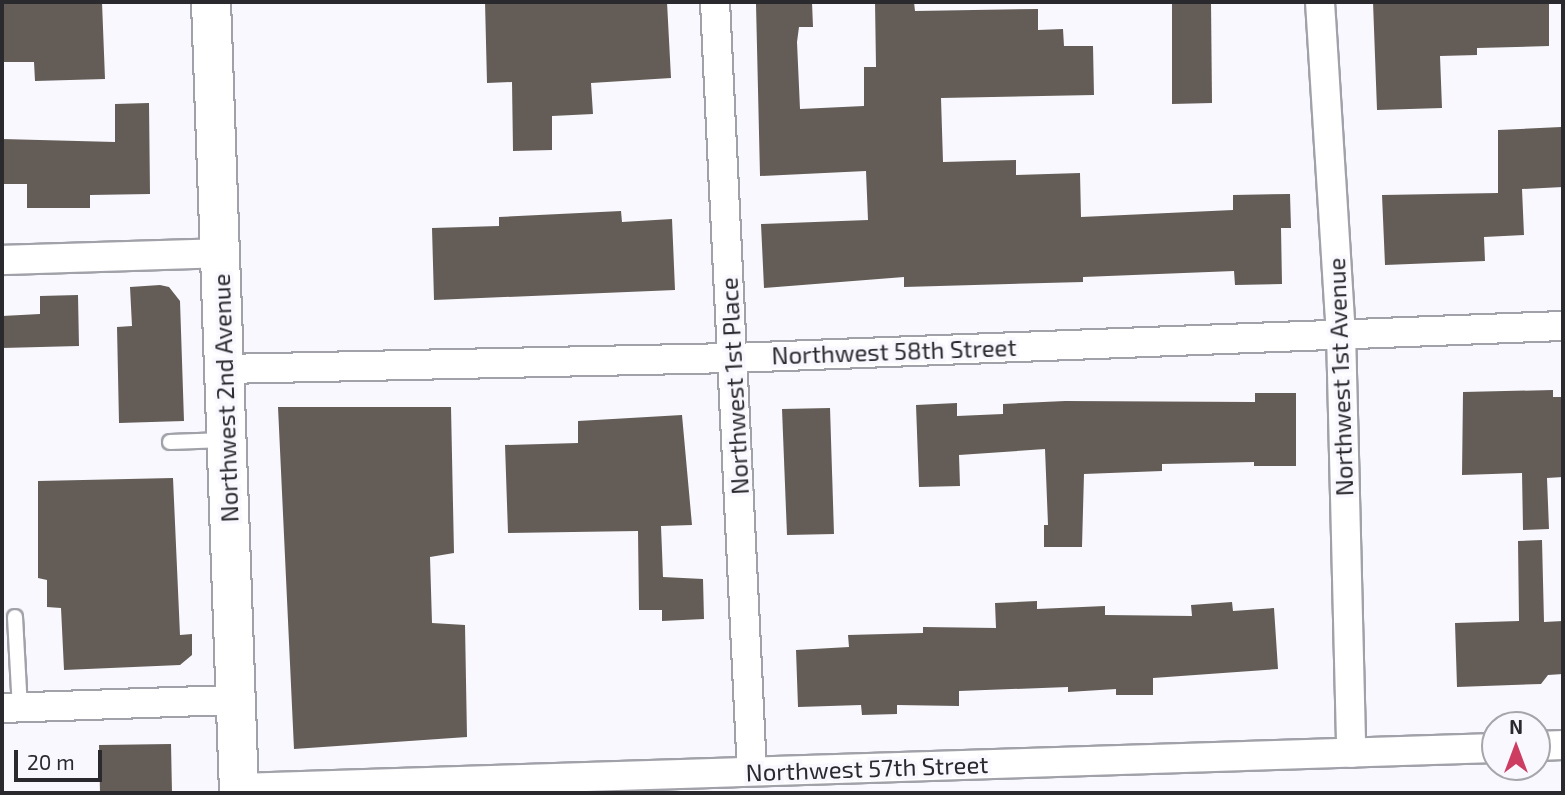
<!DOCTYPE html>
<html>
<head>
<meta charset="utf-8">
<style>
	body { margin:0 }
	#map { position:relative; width:1565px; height:795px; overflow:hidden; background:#f8f8fe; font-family:"Exo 2",sans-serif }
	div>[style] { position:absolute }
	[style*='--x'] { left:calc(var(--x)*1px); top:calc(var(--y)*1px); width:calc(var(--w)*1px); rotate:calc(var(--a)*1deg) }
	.building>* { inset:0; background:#645d57 }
	.roads { filter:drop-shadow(2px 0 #a1a1a9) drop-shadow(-2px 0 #a1a1a9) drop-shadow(0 2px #a1a1a9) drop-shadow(0 -2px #a1a1a9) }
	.lane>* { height:14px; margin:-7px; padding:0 7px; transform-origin:7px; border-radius:7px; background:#fff }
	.street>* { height:28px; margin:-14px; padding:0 14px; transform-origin:14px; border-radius:14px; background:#fff }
	.secondary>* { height:38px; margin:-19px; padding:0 19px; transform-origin:19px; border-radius:19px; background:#fff }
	span { translate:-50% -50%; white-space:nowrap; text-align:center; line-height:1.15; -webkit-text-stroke:7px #f8f8fe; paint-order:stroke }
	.street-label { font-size:24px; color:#2a292d }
	.frame { position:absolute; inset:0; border:4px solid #2a292d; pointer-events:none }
	.north { position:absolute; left:1481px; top:711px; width:70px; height:70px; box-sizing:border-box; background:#f8f8fe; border:2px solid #a6a5aa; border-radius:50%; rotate:0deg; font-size:19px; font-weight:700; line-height:28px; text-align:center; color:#2a292d }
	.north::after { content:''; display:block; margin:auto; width:24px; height:32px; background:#cc3d61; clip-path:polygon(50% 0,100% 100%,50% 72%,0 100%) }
	.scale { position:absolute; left:14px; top:750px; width:88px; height:32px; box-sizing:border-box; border:4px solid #2a292d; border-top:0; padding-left:9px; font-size:21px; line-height:24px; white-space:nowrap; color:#2a292d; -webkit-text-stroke:5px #f8f8fe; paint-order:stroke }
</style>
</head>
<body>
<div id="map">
	<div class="building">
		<div style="clip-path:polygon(2px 2px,102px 2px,105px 79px,35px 81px,34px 62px,2px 62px)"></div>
		<div style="clip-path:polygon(485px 2px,667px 2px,671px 78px,591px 83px,593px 114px,552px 116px,552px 150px,513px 151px,512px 82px,487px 83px)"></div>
		<div style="clip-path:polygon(812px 2px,813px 27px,799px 27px,797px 42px,800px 109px,864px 106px,864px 67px,876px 67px,875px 2px,914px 2px,915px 11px,1038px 9px,1038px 30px,1063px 29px,1064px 46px,1093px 46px,1094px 95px,941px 98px,943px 162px,1016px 160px,1016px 175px,1080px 173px,1081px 217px,1233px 210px,1233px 195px,1290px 194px,1291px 228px,1281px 228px,1282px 284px,1235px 285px,1234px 271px,1083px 277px,1083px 282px,904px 287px,904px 277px,764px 288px,761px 224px,868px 220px,866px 171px,760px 176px,756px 4px)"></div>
		<div style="clip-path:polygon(1172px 2px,1211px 2px,1212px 103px,1172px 104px)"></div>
		<div style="clip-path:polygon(1373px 2px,1549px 2px,1549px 46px,1477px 48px,1477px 55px,1440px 56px,1442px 108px,1377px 110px)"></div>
		<div style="clip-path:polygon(149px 103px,150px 194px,90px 195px,90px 208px,27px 208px,27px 184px,2px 184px,2px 139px,115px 142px,115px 104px)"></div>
		<div style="clip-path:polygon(1561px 127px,1563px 187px,1522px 189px,1524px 235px,1484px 237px,1485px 261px,1385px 265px,1382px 195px,1498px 193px,1498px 130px)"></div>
		<div style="clip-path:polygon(621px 211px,622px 222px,672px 219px,675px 290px,434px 300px,432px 228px,499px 226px,499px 217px)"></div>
		<div style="clip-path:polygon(160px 285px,169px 287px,180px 301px,184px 421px,119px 423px,117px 327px,132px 326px,130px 287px)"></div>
		<div style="clip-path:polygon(78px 295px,79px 346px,2px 348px,2px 316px,40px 314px,40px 296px)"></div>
		<div style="clip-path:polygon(1553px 390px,1553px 397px,1561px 397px,1563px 404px,1563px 477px,1547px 478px,1549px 529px,1523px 530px,1522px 473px,1462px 475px,1463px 392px)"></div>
		<div style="clip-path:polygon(1255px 393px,1296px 393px,1296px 466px,1254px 466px,1254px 462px,1162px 464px,1162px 471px,1084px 474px,1082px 547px,1044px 547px,1044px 525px,1048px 525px,1045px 449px,959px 455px,960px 486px,919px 487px,916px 405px,957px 403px,957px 416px,1003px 414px,1003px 404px,1065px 401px,1255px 402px)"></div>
		<div style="clip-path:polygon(278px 407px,451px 407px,454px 553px,430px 557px,432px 623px,465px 625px,467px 737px,294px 749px)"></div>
		<div style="clip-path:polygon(830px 408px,834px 534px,787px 535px,782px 409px)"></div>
		<div style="clip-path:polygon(682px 415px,692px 525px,661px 526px,663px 577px,703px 579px,704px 619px,662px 621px,662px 610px,639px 610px,638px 531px,508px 533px,505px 445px,578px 443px,578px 421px)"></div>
		<div style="clip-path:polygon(173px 478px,180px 635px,192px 634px,192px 655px,180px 665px,64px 670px,61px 608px,47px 607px,47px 580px,38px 578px,38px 481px)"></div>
		<div style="clip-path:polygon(1542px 540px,1544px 622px,1563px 621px,1563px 674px,1548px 675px,1541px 684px,1457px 687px,1455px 623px,1519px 621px,1518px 541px)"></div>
		<div style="clip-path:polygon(1037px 601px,1037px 609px,1105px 606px,1105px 615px,1192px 616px,1191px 605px,1232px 602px,1233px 611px,1274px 608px,1278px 669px,1153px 678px,1153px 695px,1116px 695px,1116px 689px,1068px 692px,1068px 687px,959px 691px,959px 706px,897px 705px,897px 714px,862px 715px,861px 705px,798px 707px,796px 650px,849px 647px,848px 635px,923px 633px,923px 627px,996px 628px,995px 603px)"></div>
		<div style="clip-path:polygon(171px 744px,172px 793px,100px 793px,99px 745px)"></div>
	</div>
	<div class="roads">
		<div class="lane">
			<div style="--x:170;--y:442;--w:55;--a:-2.1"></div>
			<div style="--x:15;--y:617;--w:91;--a:86.9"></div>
		</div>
		<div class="street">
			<div style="--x:715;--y:2;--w:770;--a:87.25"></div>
			<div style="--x:1320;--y:2;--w:331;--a:86.4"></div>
			<div style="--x:1341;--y:332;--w:421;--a:88.6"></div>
			<div style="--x:2;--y:260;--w:218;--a:-1.8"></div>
			<div style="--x:224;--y:369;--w:509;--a:-1.24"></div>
			<div style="--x:733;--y:358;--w:831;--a:-2.21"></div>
			<div style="--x:2;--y:708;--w:234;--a:-2"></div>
			<div style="--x:1537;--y:746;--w:26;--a:-2"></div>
			<div style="--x:239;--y:788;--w:1257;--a:-1.82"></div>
		</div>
		<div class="secondary">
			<div style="--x:211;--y:2;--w:791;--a:87.97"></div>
		</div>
	</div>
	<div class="street-label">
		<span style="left:894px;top:351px;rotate:-2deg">Northwest 58th Street</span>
		<span style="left:1340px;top:377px;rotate:-92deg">Northwest 1st Avenue</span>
		<span style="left:734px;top:386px;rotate:-93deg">Northwest 1st Place</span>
		<span style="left:225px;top:398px;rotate:-92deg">Northwest 2nd Avenue</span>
		<span style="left:867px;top:768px;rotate:-2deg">Northwest 57th Street</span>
	</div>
	<div class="frame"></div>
	<div class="north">N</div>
	<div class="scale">20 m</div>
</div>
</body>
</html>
